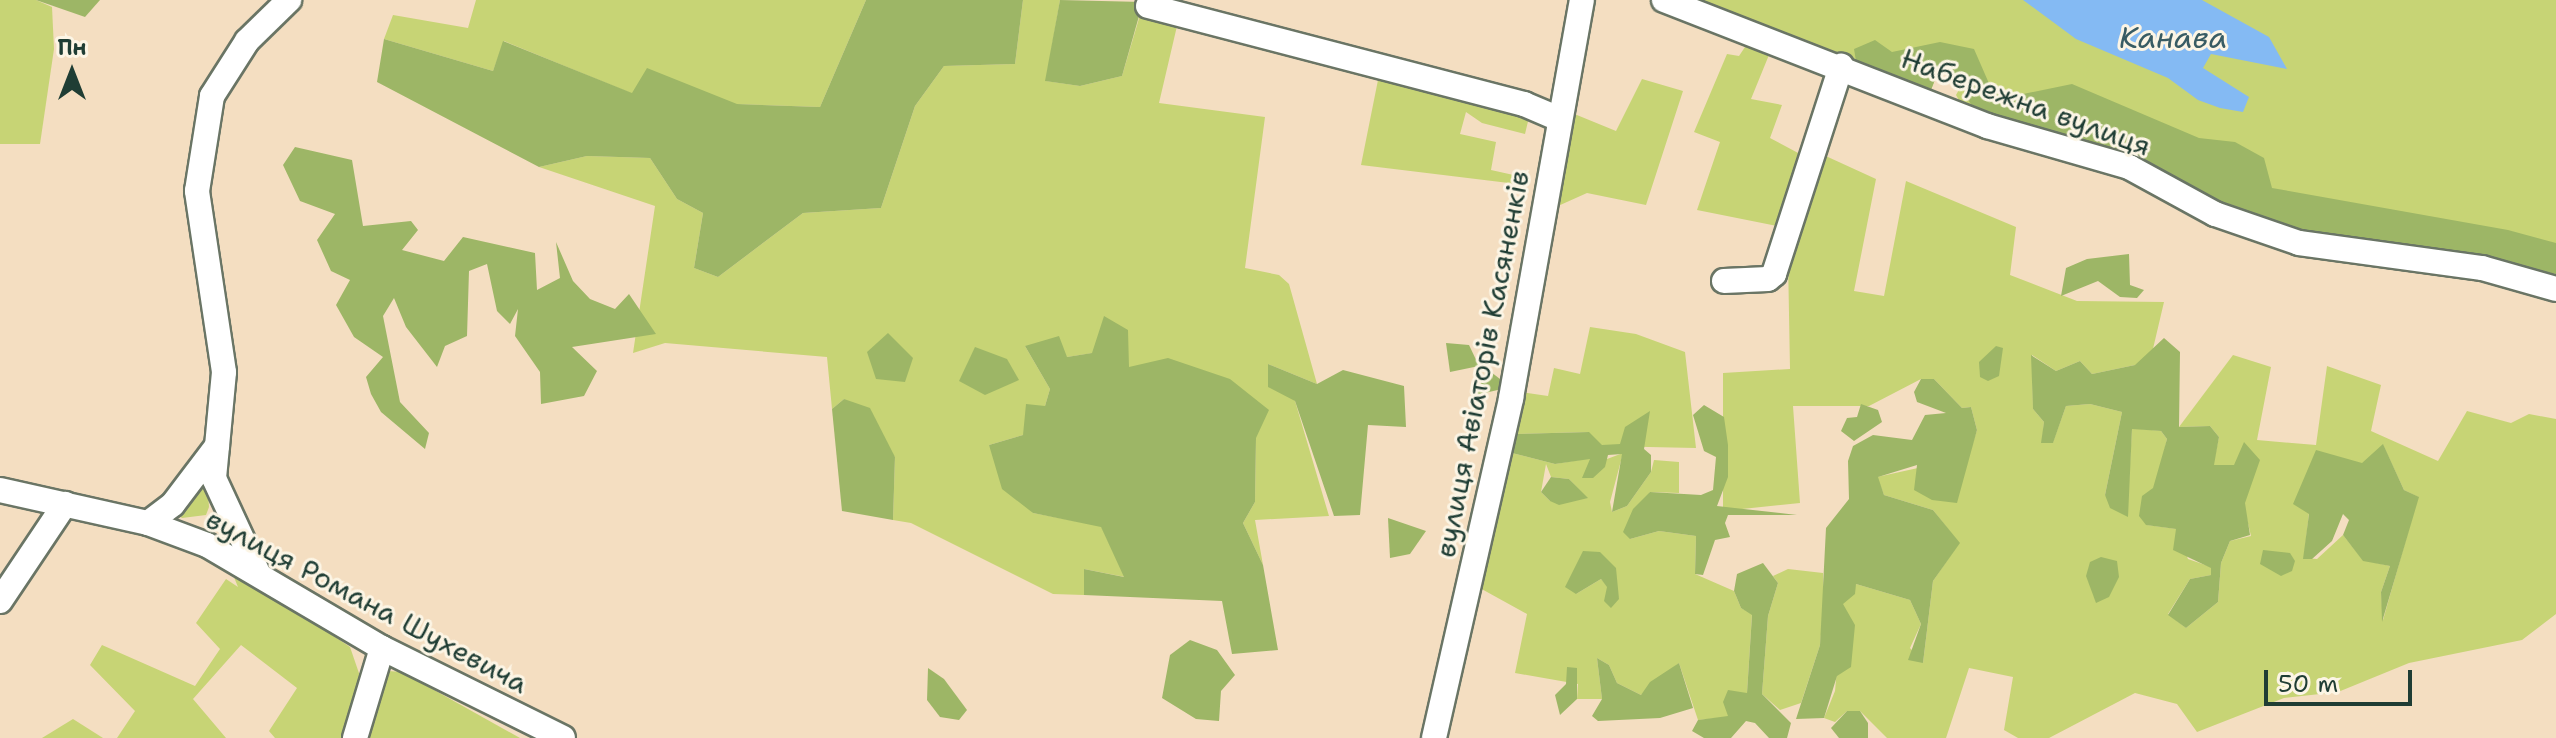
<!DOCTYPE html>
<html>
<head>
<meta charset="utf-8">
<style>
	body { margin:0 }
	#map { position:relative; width:2556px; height:738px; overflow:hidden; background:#f4dec1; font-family:"Shantell Sans",sans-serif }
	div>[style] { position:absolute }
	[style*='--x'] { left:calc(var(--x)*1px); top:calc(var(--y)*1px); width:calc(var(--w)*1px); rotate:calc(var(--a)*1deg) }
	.green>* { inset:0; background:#c7d475 }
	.forest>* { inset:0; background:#9db666 }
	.water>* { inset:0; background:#84baf3 }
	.roads { filter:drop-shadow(2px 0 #6a7565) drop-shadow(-2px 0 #6a7565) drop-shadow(0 2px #6a7565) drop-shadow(0 -2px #6a7565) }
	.street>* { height:24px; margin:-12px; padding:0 12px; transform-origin:12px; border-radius:12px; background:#fff }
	span { translate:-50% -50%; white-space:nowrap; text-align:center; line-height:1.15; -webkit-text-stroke:6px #fcf5e5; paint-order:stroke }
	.street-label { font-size:28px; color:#1f3d34 }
	.water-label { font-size:30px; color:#385c64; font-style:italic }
	.north { position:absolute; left:32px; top:32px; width:80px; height:80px; -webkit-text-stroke:6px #fcf5e5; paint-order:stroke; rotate:0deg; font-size:22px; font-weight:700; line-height:32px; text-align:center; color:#1f3d34 }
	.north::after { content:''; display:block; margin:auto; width:28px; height:36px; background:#1f3d34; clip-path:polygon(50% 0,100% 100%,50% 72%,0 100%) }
	.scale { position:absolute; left:2264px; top:670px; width:148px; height:36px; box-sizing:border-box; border:4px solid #1f3d34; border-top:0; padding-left:10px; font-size:24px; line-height:28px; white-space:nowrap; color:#1f3d34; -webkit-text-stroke:6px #fcf5e5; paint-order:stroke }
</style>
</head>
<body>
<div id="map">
	<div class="green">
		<div style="clip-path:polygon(0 0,36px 0,52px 7px,54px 49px,40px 144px,0 144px)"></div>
		<div style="clip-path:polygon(476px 0,866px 0,820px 107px,733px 104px,711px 95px,633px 94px,504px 41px,493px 71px,384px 39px,393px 15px,468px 28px)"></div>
		<div style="clip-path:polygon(1023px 0,1060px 0,1046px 81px,1080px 86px,1122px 76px,1140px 15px,1177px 26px,1159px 103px,1265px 117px,1245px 268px,1279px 275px,1289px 284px,1317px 384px,1268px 364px,1295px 401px,1329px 516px,1255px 520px,1263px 565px,1243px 523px,1255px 502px,1256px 438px,1128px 367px,1093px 353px,1067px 357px,1025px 346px,1050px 389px,1045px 406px,1023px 435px,989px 445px,1033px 513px,1101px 526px,1125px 577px,1084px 569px,1084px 595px,1053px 594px,911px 523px,893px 520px,895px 457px,844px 399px,832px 409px,827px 357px,665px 343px,633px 353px,655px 206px,539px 167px,587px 156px,650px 158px,677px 199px,703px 213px,694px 268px,718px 277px,803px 213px,881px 208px,915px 106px,944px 66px,1015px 64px)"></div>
		<div style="clip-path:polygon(1683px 0,2556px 0,2556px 274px,2431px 247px,2308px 236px,1961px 104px,1956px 95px,1965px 79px,1940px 67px,1929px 95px)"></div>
		<div style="clip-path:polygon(1749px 41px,1771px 50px,1751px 99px,1782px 105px,1770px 138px,1800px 154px,1777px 226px,1697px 210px,1720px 142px,1694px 132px,1727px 54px,1739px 56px)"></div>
		<div style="clip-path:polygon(1379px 75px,1530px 113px,1525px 134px,1482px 123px,1466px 112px,1460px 134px,1496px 142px,1491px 170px,1518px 176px,1517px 184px,1361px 165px)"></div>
		<div style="clip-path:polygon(1642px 79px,1683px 91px,1646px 205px,1587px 193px,1558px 206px,1572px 113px,1616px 131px)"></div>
		<div style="clip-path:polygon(evenodd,1817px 152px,1876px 179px,1854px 291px,1884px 296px,1906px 181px,2016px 227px,2010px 275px,2077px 301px,2164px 302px,2148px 370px,2135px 365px,2092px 374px,2080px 361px,2056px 371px,2032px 355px,2033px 409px,2044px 422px,2042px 443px,2053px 442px,2066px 406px,2090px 404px,2122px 412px,2105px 495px,2127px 516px,2132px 428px,2161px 431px,2167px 439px,2147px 525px,2177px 529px,2188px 559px,2211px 567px,2211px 575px,2190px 579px,2168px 614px,2186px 628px,2218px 602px,2221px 563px,2230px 541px,2251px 536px,2234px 465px,2213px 465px,2219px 437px,2210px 426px,2179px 427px,2233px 355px,2271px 367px,2257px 440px,2316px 445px,2327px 366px,2381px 385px,2371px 431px,2438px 461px,2467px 411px,2511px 423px,2529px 414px,2556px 419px,2556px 614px,2522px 640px,2409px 663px,2338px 692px,2284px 698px,2197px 732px,2177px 704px,2135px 693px,2049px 738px,2018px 738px,2004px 730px,2013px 677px,1969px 668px,1946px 738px,1887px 738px,1860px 711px,1847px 711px,1835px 722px,1824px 718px,1835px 691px,1843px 603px,1856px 584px,1910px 600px,1921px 624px,1910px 648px,1923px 663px,1933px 581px,1959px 543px,1933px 510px,1884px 495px,1877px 477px,1968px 457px,1977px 430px,1971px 407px,1962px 408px,1934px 379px,1921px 379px,1869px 406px,1793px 406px,1800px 503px,1723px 511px,1723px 373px,1790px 369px,1788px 259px,1817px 152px,2383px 445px,2404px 490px,2418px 497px,2383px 620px,2381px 592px,2390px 566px,2363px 560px,2343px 535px,2317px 559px,2304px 558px,2309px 513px,2383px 445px)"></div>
		<div style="clip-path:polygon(1590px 327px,1636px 334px,1685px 352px,1696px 448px,1602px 446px,1588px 432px,1516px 434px,1521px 392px,1548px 396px,1554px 368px,1580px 374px)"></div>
		<div style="clip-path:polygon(evenodd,1512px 453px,1555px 464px,1591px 458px,1591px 465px,1623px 453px,1610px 502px,1612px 512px,1627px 506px,1651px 472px,1654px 460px,1679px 462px,1679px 493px,1650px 492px,1630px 539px,1659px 531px,1696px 536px,1695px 574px,1734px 591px,1741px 608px,1752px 614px,1747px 693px,1729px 717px,1698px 720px,1679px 663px,1641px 695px,1617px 683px,1609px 665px,1597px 658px,1602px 699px,1577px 699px,1578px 684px,1515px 673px,1527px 614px,1478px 587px,1512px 453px,1546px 464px,1551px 477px,1569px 479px,1587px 498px,1550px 501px,1541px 492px,1546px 464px,1512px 453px,1599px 552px,1619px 599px,1601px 579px,1576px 594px,1599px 552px)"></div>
		<div style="clip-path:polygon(206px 465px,209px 507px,206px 515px,182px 518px,178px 515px)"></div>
		<div style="clip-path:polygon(229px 565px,350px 647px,361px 679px,347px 738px,275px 738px,269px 731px,297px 688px,241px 645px,193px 699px,226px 738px,117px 738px,135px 711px,90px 665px,102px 645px,195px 686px,220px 649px,196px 623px,226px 579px,238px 587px)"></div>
		<div style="clip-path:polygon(1788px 569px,1823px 573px,1823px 612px,1820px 645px,1801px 703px,1780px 710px,1762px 694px,1768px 616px,1778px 583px,1773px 576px)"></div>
		<div style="clip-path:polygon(388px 671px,402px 672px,520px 738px,366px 738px)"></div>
		<div style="clip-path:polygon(73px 719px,103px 738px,42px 738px)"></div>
	</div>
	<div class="forest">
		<div style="clip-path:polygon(36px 0,100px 0,85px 17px)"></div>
		<div style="clip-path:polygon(866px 0,1023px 0,1015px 64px,944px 66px,915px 106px,881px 208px,803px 213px,718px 277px,694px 268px,703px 213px,677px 199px,650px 158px,587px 156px,539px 167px,377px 82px,384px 39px,493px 71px,503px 41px,632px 93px,647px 68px,737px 104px,820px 107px)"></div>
		<div style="clip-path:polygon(1060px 0,1143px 2px,1122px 76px,1080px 86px,1045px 81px)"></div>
		<div style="clip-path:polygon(1875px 40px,1892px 52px,1940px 42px,1974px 49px,1991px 88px,2013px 96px,2072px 84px,2199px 138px,2235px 142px,2264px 158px,2272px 188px,2508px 230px,2556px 243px,2556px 274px,2431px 247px,2308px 236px,1975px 110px,1964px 94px,1965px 79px,1940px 67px,1929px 95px,1857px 67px,1854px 49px)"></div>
		<div style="clip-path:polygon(295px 147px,352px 160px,363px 226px,411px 221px,418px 230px,402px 250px,444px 261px,463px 237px,535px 253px,537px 290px,560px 278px,556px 242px,573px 281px,590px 299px,615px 309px,629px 294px,656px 334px,572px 347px,597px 371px,584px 396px,541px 404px,540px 372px,515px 336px,518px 309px,510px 324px,497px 311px,487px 264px,469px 271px,467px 336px,445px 346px,437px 367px,406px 327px,394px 298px,383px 316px,400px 402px,429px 433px,425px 449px,381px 412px,371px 394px,366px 377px,383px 357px,354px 337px,336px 305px,350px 280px,331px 271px,317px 240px,335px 214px,300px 201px,283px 165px)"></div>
		<div style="clip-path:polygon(2129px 254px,2130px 285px,2144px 290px,2137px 298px,2120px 297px,2098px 281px,2061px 296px,2066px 268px,2087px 259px)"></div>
		<div style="clip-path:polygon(1104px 316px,1128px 330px,1129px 367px,1168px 358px,1230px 379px,1269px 410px,1256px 438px,1255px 502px,1243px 523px,1263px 565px,1278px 650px,1232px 654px,1222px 601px,1084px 595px,1084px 569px,1124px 577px,1101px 527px,1033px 513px,1002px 489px,989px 445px,1023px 435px,1026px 404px,1045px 406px,1050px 389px,1025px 346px,1059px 336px,1067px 357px,1092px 353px)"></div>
		<div style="clip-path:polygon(888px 333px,913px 358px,905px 382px,876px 379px,867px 352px)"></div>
		<div style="clip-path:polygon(2164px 338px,2180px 352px,2179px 427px,2210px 426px,2219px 437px,2214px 465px,2234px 465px,2244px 442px,2260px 460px,2245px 503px,2250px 535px,2230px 541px,2221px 563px,2218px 602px,2186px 628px,2168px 615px,2190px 579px,2211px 575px,2211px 568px,2173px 550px,2176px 529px,2146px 525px,2139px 516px,2142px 496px,2153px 488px,2167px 439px,2161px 431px,2132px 429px,2128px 517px,2110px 508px,2105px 495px,2122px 412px,2090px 404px,2066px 406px,2053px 443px,2041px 443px,2044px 422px,2033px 409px,2031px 355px,2056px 371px,2080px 361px,2092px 374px,2135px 365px)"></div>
		<div style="clip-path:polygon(1446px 343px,1469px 345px,1479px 366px,1450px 372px)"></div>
		<div style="clip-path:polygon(1996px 346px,2003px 348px,1999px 376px,1988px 381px,1980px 377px,1979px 362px)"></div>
		<div style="clip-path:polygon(975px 347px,1007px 359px,1019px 380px,985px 395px,959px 381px)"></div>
		<div style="clip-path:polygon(1268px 364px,1317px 384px,1343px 370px,1404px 386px,1406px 427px,1368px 425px,1360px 515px,1334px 516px,1295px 401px,1268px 387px)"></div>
		<div style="clip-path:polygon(1487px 369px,1500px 379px,1502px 389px,1476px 395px)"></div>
		<div style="clip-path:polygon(1921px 379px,1934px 379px,1962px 408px,1971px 407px,1977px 430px,1957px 503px,1932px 500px,1914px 490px,1917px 465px,1878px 477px,1884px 495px,1933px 510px,1960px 543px,1933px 581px,1923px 663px,1908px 660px,1921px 624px,1910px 600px,1856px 584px,1855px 594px,1843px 604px,1855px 625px,1851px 667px,1837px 676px,1824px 718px,1796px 719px,1820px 645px,1826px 528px,1849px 499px,1848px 461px,1853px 446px,1873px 435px,1912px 440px,1925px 415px,1946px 413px,1917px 402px,1914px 392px)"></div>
		<div style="clip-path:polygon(844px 399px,870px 408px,895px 457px,893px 520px,842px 511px,832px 409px)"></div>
		<div style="clip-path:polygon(1861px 404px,1878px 410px,1882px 422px,1854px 441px,1841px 431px,1847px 418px,1857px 417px)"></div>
		<div style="clip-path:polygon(1704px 405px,1724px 417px,1728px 445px,1728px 477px,1717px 506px,1797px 515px,1728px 515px,1725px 523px,1730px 537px,1715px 540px,1703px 575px,1695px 574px,1696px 536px,1659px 531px,1630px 539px,1623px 532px,1633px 509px,1650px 492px,1701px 495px,1713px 490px,1716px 457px,1704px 451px,1693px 415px)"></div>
		<div style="clip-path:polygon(1650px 411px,1644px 449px,1651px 455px,1651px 472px,1627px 506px,1612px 512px,1622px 454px,1608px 455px,1605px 467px,1593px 478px,1582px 478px,1590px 459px,1555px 464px,1512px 453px,1516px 434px,1589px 432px,1602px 445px,1620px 444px,1625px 427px)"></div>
		<div style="clip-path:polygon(2383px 444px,2404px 490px,2419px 497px,2382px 622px,2381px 592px,2390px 566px,2363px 561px,2343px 535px,2349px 520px,2343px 514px,2332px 541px,2312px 559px,2303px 559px,2309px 514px,2293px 504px,2316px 450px,2362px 463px)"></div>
		<div style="clip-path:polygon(1551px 477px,1569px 479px,1588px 498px,1559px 505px,1550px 501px,1541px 492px)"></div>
		<div style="clip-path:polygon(1388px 518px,1426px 531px,1410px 554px,1390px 558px)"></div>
		<div style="clip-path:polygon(2263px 550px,2290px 553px,2295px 561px,2292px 571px,2281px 576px,2260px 564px)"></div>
		<div style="clip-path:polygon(1583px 551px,1600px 552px,1616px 568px,1619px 599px,1611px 608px,1604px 601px,1607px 587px,1601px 579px,1576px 594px,1565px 587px)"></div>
		<div style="clip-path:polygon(2101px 557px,2117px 561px,2119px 577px,2109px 597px,2096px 603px,2086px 576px,2090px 562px)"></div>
		<div style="clip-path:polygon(1763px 563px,1778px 583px,1768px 616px,1762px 694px,1791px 723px,1787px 738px,1769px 738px,1755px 723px,1746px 721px,1731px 738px,1704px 738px,1692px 731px,1698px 720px,1728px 716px,1723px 702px,1728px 690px,1747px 693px,1752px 615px,1741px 608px,1734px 591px,1737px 574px)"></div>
		<div style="clip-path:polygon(1190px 640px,1217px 650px,1235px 675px,1221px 691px,1219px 721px,1196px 719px,1162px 698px,1170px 655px)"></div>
		<div style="clip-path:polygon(1597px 658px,1609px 665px,1617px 683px,1641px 695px,1650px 682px,1679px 663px,1693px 708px,1660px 718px,1598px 721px,1592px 716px,1602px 699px)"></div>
		<div style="clip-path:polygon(1567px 667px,1577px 668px,1577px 699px,1560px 715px,1555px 695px,1566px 684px)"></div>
		<div style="clip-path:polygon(928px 668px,944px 679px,967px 710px,959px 720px,940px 717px,927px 700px)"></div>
		<div style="clip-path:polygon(1847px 711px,1860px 711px,1868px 723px,1868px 738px,1839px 738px,1831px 728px)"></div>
	</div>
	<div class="water">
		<div style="clip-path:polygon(2023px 0,2202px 0,2269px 37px,2287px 69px,2211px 54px,2203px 68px,2249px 97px,2243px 112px,2220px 108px,2198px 100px,2168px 78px,2076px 39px)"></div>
	</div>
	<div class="roads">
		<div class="street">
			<div style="--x:1664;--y:0;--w:347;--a:21.3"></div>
			<div style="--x:1987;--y:126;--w:148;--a:16.1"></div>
			<div style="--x:2129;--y:167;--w:98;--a:28.7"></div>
			<div style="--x:2215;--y:214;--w:89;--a:19"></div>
			<div style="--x:2299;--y:243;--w:185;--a:7.8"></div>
			<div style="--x:2482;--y:268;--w:77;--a:15.8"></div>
			<div style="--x:1148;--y:6;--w:389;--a:14.6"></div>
			<div style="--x:1524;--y:104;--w:38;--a:23"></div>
			<div style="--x:1724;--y:281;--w:44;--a:-2.6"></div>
			<div style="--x:1768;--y:279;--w:8;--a:-40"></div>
			<div style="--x:1774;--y:274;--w:219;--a:-72.1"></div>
			<div style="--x:0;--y:490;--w:152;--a:12.6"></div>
			<div style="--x:148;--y:523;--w:63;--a:20.4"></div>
			<div style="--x:207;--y:545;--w:203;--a:30.5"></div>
			<div style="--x:382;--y:648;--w:202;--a:26.4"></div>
			<div style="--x:148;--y:523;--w:31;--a:-37"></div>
			<div style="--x:173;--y:504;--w:73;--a:-52.8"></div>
			<div style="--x:258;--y:573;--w:105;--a:-114.9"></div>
			<div style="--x:214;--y:478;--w:106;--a:-84.6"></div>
			<div style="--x:224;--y:372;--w:183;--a:-98.5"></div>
			<div style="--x:197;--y:191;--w:96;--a:-81"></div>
			<div style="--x:212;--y:96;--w:65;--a:-57.5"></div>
			<div style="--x:247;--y:41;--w:59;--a:-44.3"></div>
			<div style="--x:0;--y:601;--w:117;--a:-56.2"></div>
			<div style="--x:355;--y:738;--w:94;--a:-73.3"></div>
			<div style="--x:1434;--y:738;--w:349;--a:-77.2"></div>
			<div style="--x:1511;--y:398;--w:404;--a:-79.9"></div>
		</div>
	</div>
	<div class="street-label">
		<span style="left:2026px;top:102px;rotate:20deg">Набережна вулиця</span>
		<span style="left:1482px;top:364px;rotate:-79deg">вулиця Авіаторів Касяненків</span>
		<span style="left:367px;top:601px;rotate:28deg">вулиця Романа Шухевича</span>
	</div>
	<div class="water-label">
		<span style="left:2173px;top:38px">Канава</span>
	</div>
	<div class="north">Пн</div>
	<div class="scale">50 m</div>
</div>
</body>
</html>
